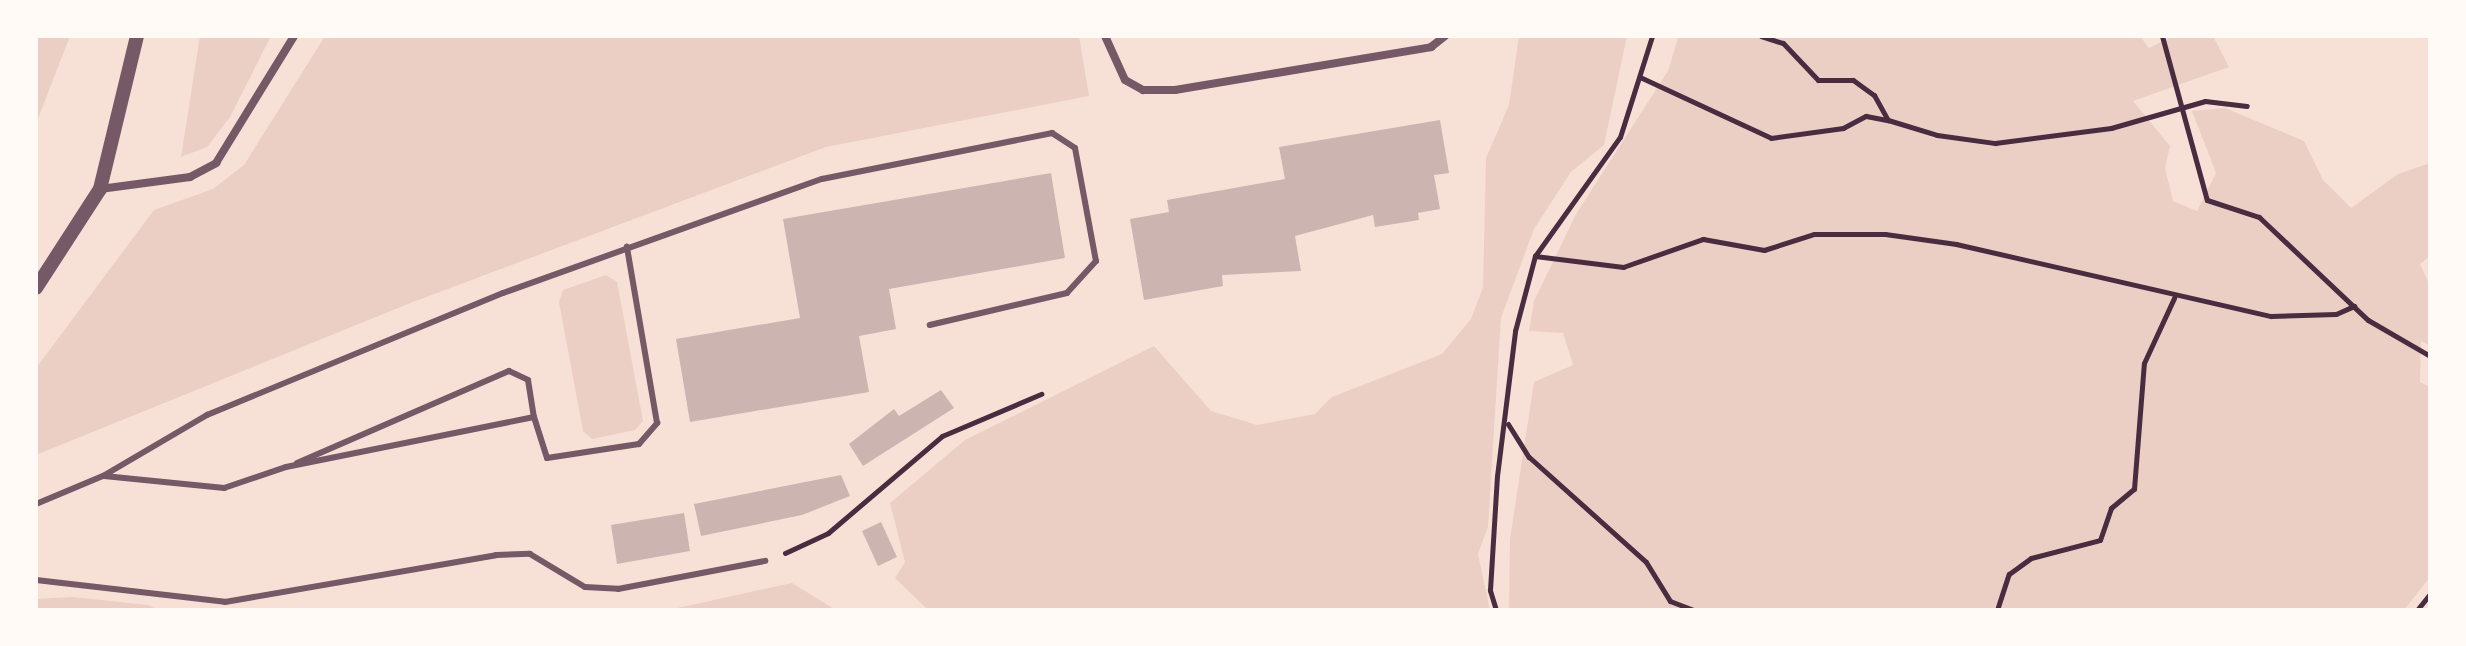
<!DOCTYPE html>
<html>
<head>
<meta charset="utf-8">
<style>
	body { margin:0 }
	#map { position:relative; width:2466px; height:646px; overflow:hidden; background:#f7e1d7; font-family:"Playfair Display",serif }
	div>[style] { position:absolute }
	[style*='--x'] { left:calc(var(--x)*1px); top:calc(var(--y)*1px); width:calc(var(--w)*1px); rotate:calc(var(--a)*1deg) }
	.green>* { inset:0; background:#ebcfc5 }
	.building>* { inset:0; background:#ccb4b1 }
	.path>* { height:5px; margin:-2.5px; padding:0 2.5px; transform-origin:2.5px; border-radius:2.5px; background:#4a2c40 }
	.service>* { height:6px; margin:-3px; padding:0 3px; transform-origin:3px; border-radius:3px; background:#755966 }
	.minor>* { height:8px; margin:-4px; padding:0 4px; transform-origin:4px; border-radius:4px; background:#755966 }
	.tertiary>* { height:14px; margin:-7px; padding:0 7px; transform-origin:7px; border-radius:7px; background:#755966 }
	span { translate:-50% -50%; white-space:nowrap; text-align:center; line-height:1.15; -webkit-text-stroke:6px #fffaf5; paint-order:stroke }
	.frame { position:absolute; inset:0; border:38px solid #fffaf5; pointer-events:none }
</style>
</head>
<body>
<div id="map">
	<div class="green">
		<div style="clip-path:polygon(36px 36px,70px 36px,36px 124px)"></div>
		<div style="clip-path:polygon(200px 36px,271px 36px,230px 117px,207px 147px,181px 157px)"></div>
		<div style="clip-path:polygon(325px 36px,1079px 36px,1089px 96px,826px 147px,413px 302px,36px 455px,36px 368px,154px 210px,213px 189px,244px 165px)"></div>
		<div style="clip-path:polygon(1519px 36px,1627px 36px,1604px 145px,1571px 172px,1534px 229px,1501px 318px,1488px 527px,1478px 554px,1490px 610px,928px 610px,895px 578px,905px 562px,890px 503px,965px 440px,1154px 346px,1211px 411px,1257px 425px,1315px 414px,1332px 397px,1442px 354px,1471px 319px,1483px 287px,1486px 158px,1509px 105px)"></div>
		<div style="clip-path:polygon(2140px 36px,2149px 48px,2173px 36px,2213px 36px,2229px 67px,2133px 101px,2170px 146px,2165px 168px,2173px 201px,2197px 211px,2216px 173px,2192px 111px,2225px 108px,2304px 141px,2323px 180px,2351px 208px,2398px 174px,2430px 163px,2430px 256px,2420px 264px,2430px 286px,2430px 346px,2421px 341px,2420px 382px,2430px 387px,2430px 577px,2404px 610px,1509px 610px,1510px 539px,1534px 382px,1573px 365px,1563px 333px,1529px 331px,1534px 301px,1576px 214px,1668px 71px,1678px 38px)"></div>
		<div style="clip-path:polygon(606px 275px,617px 282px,643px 421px,635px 430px,592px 439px,583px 431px,559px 302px,563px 290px)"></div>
		<div style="clip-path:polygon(792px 583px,836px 610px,668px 610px)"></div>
		<div style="clip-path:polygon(73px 597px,148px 605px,158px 610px,36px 610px,36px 599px)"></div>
	</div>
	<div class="building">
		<div style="clip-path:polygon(1440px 120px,1449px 173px,1434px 175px,1440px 209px,1418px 213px,1419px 220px,1375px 227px,1373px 215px,1295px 236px,1301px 271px,1222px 275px,1223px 286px,1144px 300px,1130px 219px,1169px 212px,1167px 200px,1285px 179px,1279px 147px)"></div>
		<div style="clip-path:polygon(1051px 173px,1065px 258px,889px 289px,896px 329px,859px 336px,869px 392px,690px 422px,676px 339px,800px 318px,783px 219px)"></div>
		<div style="clip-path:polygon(941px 390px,954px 408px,863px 466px,849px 444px,894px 409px,899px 416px)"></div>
		<div style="clip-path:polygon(841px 475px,850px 496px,802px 515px,701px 536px,694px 504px)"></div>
		<div style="clip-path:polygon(684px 513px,690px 551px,617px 564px,611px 525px)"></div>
		<div style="clip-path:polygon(881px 522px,897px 557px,878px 566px,862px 531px)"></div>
	</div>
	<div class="path">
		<div style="--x:1761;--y:36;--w:23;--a:18"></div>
		<div style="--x:1783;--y:43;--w:51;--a:46.6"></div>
		<div style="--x:1818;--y:80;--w:35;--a:0"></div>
		<div style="--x:1853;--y:80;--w:26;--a:36"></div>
		<div style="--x:1874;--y:95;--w:29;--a:61"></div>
		<div style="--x:1888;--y:120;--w:51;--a:17"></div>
		<div style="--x:1937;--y:135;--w:59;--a:7.9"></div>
		<div style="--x:1995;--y:143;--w:117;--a:-7.4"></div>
		<div style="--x:2111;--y:128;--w:98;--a:-16"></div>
		<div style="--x:2205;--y:101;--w:42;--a:6.8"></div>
		<div style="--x:2162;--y:36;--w:170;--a:74.7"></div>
		<div style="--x:2207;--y:200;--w:55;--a:18.1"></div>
		<div style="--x:2259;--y:217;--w:150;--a:43.4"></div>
		<div style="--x:2368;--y:320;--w:72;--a:30.1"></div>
		<div style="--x:1642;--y:78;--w:142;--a:24.9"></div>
		<div style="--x:1771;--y:138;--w:73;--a:-7.9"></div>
		<div style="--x:1843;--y:128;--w:26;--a:-28"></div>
		<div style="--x:1866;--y:116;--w:21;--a:11"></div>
		<div style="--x:1535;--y:256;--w:89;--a:7.1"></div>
		<div style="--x:1623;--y:267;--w:85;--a:-19.3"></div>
		<div style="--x:1703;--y:239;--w:62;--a:10.2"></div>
		<div style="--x:1764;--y:250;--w:52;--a:-17.7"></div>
		<div style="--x:1814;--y:234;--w:71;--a:0"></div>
		<div style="--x:1885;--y:234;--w:72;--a:8"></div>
		<div style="--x:1956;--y:244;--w:323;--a:12.9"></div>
		<div style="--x:2271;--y:316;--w:65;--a:-1.8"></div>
		<div style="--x:2336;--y:314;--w:20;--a:-24"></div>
		<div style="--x:1508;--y:424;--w:39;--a:58"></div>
		<div style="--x:1529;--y:457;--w:157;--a:41.9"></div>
		<div style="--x:1646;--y:562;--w:46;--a:58.4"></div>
		<div style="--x:1670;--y:601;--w:26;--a:21"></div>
		<div style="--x:785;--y:553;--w:47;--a:-24.9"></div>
		<div style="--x:828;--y:533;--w:150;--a:-40.4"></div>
		<div style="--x:942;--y:436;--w:108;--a:-23"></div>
		<div style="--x:1496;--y:610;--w:21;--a:-107"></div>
		<div style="--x:1490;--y:590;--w:114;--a:-86.5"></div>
		<div style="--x:1497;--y:476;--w:146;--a:-82.9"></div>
		<div style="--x:1515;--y:331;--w:78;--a:-75.1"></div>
		<div style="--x:1535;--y:256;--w:146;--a:-54.5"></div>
		<div style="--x:1620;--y:137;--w:106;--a:-72.4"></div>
		<div style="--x:1997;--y:610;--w:38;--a:-72"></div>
		<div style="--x:2009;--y:574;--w:27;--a:-36"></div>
		<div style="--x:2031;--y:558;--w:71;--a:-14.6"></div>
		<div style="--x:2100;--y:540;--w:34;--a:-71"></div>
		<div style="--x:2111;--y:508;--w:30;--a:-40"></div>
		<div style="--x:2134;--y:489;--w:126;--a:-85.5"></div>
		<div style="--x:2144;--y:363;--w:72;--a:-65.2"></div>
		<div style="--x:2417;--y:610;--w:21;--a:-51"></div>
	</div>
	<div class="service">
		<div style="--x:297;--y:463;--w:231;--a:-23.5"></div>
		<div style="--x:509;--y:371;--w:21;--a:25"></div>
		<div style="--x:528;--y:380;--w:37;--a:81"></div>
		<div style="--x:104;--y:476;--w:121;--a:5.7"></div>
		<div style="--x:224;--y:488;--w:65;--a:-18.7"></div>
		<div style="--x:286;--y:467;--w:253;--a:-11.4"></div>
		<div style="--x:534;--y:417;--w:43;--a:72.4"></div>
		<div style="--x:547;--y:458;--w:93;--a:-8.7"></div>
		<div style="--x:639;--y:444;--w:28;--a:-49"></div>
		<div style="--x:657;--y:423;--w:179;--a:-99.7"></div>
		<div style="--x:36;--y:504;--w:73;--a:-22.7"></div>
		<div style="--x:103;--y:476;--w:121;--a:-30.4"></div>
		<div style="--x:207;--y:415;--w:320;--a:-22.4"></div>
		<div style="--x:503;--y:293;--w:339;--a:-19.7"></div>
		<div style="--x:822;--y:179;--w:235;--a:-11.3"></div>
		<div style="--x:1052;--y:133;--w:27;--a:33"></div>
		<div style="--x:1075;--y:148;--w:115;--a:79.5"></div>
		<div style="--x:1096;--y:261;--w:43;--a:132.2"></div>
		<div style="--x:1067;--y:293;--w:141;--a:166.9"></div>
		<div style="--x:36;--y:580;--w:190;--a:6.6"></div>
		<div style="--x:225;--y:602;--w:275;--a:-9.8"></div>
		<div style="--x:496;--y:555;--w:34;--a:-2"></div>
		<div style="--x:530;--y:554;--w:64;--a:31"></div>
		<div style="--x:585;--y:587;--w:33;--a:3"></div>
		<div style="--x:618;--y:589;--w:150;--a:-10.8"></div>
	</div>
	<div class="minor">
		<div style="--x:1105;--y:36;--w:48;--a:65.6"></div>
		<div style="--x:1125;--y:80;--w:21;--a:29"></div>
		<div style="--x:1143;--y:90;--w:32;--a:0"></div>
		<div style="--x:1175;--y:90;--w:260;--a:-9.5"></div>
		<div style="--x:1431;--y:47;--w:18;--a:-38"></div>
		<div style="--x:100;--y:189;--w:91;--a:-7.6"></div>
		<div style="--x:190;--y:177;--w:30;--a:-28"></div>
		<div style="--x:216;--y:163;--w:149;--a:-58.4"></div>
	</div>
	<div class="tertiary">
		<div style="--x:36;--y:288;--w:118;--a:-57.1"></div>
		<div style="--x:100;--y:189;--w:157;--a:-76.4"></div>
	</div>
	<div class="frame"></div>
</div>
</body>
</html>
